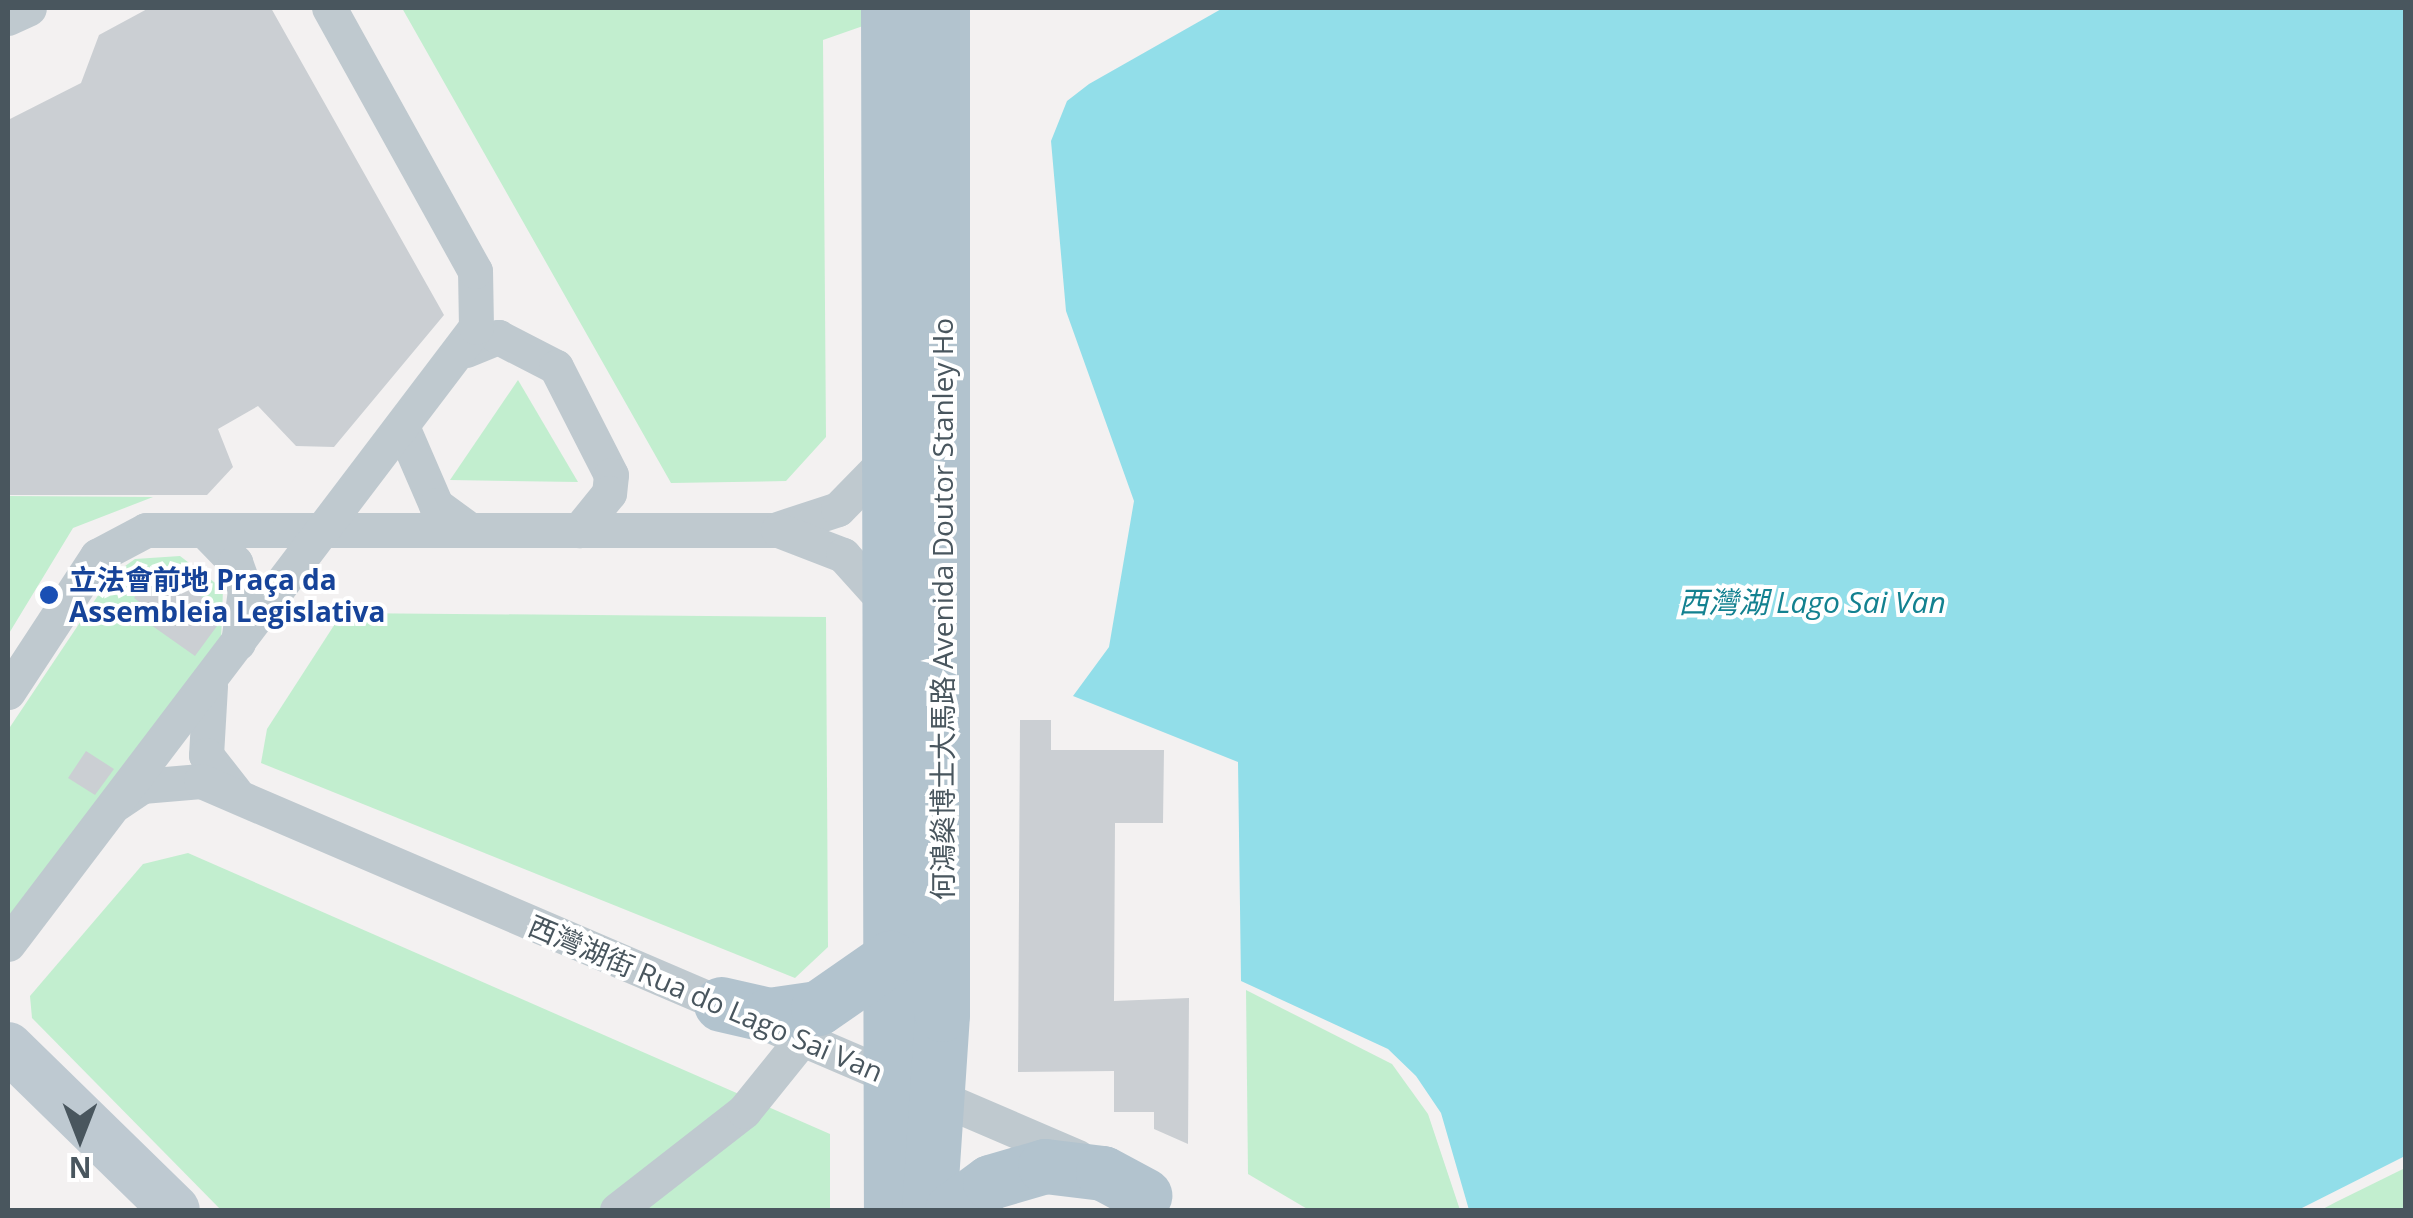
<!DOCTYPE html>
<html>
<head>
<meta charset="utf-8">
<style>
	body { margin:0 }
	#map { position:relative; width:2413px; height:1218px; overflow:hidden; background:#f3f1f1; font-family:"Open Sans","Noto Sans SC",sans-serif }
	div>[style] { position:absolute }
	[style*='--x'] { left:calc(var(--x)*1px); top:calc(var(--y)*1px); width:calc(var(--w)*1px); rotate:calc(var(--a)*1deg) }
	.green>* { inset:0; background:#c2eecf }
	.water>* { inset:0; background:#92dee9 }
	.building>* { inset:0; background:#cbcfd3 }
	.street>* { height:35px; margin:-17.5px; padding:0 17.5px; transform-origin:17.5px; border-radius:17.5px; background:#bfc9cf }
	.secondary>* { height:50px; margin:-25px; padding:0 25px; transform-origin:25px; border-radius:25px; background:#bec9d1 }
	.primary>* { height:55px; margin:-27.5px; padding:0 27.5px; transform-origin:27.5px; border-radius:27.5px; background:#b2c3ce }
	.dots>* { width:28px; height:28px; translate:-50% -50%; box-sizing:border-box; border:5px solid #fff; border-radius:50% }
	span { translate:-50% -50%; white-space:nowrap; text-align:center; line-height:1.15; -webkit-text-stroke:8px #fff; paint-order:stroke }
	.transit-label { font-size:28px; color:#164399; font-weight:700 }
	.left { translate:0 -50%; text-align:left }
	.street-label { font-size:28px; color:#49565e }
	.water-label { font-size:30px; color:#138190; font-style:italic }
	.frame { position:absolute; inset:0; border:10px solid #49565e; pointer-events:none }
	.north { position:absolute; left:30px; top:1088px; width:100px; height:100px; -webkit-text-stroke:8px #fff; paint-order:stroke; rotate:180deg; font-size:28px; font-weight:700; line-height:40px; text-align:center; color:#49565e }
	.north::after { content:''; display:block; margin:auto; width:35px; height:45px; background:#49565e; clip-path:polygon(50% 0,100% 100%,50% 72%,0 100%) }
</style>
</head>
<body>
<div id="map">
	<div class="green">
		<div style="clip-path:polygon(402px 8px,883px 8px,883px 19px,823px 40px,826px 437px,786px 481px,671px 483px)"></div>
		<div style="clip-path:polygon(518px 380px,578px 482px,450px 480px)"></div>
		<div style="clip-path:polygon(8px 496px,153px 497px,73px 528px,8px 635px)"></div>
		<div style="clip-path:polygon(180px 556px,223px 589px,221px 643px,8px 917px,8px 730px,111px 576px,135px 559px)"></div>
		<div style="clip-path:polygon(342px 613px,826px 617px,828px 947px,795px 978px,261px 763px,267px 729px)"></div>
		<div style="clip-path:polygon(188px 853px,830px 1134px,830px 1210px,221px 1210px,32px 1018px,30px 996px,143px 864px)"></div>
		<div style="clip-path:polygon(1246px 990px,1392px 1064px,1428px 1114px,1460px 1210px,1309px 1210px,1248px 1174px)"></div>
		<div style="clip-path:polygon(2405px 1168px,2405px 1210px,2321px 1210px,2336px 1202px)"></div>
	</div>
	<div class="water">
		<div style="clip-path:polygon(1223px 8px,2405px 8px,2405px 1156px,2298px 1210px,1469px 1210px,1441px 1113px,1416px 1076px,1388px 1049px,1241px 981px,1238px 762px,1073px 696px,1109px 647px,1134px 501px,1066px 311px,1051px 141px,1067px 101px,1089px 84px)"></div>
	</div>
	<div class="building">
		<div style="clip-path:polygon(149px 8px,271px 8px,444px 315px,334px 447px,296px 446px,258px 406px,218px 429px,233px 467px,207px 495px,8px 495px,8px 120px,81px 83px,99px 35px)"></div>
		<div style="clip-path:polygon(157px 565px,212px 604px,203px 616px,217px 626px,195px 656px,151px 625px,158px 616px,134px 598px)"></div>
		<div style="clip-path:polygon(1020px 720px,1051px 720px,1051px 750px,1164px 750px,1163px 823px,1115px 823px,1114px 1001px,1189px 998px,1188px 1144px,1154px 1129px,1154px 1112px,1114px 1112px,1114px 1071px,1018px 1072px)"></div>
		<div style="clip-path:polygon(86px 751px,114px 769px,95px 795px,68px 778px)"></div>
	</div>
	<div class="street">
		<div style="--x:8;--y:18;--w:23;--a:-25"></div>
		<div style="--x:466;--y:350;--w:35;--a:-22"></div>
		<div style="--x:498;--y:337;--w:65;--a:27.3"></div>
		<div style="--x:556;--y:367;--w:121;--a:63"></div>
		<div style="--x:611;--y:475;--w:18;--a:96"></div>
		<div style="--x:609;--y:493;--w:48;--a:129"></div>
		<div style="--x:404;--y:431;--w:81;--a:66.6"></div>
		<div style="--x:436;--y:505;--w:42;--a:36.3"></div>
		<div style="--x:777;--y:529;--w:64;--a:-18.2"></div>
		<div style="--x:838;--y:509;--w:73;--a:-45.6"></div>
		<div style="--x:204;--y:530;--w:45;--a:45.9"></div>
		<div style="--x:235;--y:562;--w:30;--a:70"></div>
		<div style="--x:245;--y:590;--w:53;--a:97.5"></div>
		<div style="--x:210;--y:686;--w:69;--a:93.3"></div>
		<div style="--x:206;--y:755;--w:47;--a:51.9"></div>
		<div style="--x:8;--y:692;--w:163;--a:-56.8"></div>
		<div style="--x:97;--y:556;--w:55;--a:-28"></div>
		<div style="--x:146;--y:530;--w:632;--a:0"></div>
		<div style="--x:778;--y:530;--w:70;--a:21"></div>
		<div style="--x:843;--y:555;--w:69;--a:48"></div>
		<div style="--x:117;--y:803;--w:30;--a:-34"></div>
		<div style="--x:142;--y:786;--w:59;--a:-4.8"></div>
		<div style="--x:201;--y:781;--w:954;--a:23.21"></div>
		<div style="--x:8;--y:944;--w:774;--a:-52.82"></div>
		<div style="--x:476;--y:327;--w:56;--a:-91"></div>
		<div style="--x:475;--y:271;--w:301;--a:-119"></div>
		<div style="--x:617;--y:1210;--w:161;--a:-37.9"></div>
		<div style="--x:744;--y:1111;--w:94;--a:-51.1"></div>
	</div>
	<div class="secondary">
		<div style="--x:8;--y:1047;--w:233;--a:44.3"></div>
	</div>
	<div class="primary">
		<div style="--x:888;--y:8;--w:1202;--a:89.86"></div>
		<div style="--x:721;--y:1004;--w:49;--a:12.9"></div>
		<div style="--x:769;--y:1015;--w:49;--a:-8.1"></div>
		<div style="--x:818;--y:1008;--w:88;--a:-34.8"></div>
		<div style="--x:929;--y:1210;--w:196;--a:-86.2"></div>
		<div style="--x:942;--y:1014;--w:1006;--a:-90"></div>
		<div style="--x:952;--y:1210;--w:47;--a:-36.4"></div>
		<div style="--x:990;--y:1182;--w:57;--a:-16.2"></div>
		<div style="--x:1045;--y:1166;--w:58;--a:6.9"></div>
		<div style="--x:1103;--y:1173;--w:47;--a:28.2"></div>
	</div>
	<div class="dots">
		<div style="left:49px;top:595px;background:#1a4fb4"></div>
	</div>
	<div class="transit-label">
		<span class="left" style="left:69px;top:595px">立法會前地 Praça da<br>Assembleia Legislativa</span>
	</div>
	<div class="street-label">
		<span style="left:942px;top:609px;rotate:-90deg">何鴻燊博士大馬路 Avenida Doutor Stanley Ho</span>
		<span style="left:706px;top:998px;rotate:23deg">西灣湖街 Rua do Lago Sai Van</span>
	</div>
	<div class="water-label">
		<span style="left:1812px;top:602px">西灣湖 Lago Sai Van</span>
	</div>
	<div class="frame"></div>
	<div class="north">N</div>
</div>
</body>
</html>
